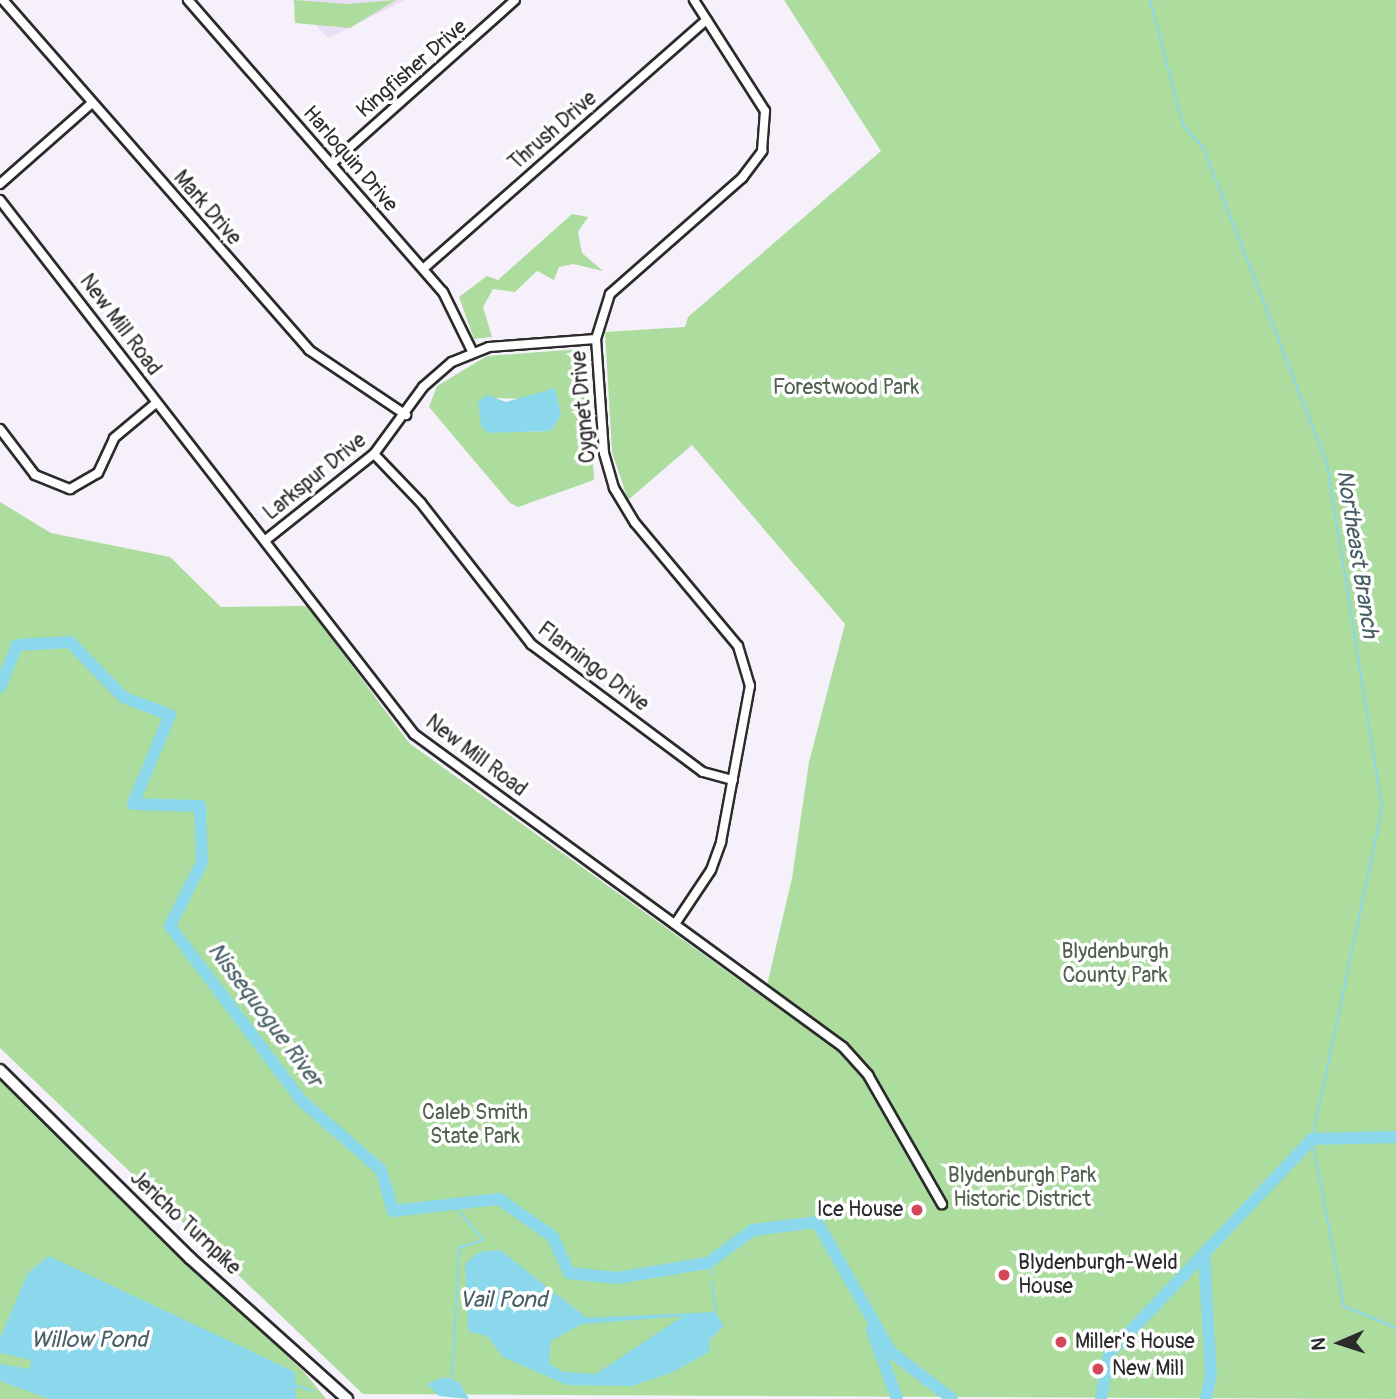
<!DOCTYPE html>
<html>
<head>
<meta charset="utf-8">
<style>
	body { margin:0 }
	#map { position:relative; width:1396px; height:1399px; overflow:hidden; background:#f5f0fa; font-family:Pangolin,sans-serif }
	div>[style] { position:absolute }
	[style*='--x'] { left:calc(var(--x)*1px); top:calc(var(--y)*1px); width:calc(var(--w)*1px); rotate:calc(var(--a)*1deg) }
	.built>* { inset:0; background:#e9dff4 }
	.green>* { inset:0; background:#acdd9e }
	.water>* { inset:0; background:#8bd7ec }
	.stream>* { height:2px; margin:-1px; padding:0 1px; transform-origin:1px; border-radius:1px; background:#8bd7ec }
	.river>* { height:12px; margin:-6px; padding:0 6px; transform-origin:6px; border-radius:6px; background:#8bd7ec }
	.roads { filter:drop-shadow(2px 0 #2b2b2b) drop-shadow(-2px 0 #2b2b2b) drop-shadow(0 2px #2b2b2b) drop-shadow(0 -2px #2b2b2b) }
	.minor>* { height:8px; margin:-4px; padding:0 4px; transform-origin:4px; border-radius:4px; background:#fff }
	.major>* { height:10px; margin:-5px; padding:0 5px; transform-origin:5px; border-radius:5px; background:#fff }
	.dots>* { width:19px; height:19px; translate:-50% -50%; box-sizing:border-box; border:4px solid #fff; border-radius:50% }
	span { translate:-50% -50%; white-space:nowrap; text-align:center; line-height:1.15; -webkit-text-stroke:7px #fff; paint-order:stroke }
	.street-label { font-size:21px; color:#2b2b2b }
	.park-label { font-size:21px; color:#52604e }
	.poi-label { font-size:21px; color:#2b2b2b }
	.right { translate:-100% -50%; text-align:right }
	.left { translate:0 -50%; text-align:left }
	.water-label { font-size:23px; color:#485f65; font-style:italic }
	.north { position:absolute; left:1305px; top:1308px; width:70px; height:70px; -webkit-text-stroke:5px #fff; paint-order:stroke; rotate:267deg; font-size:19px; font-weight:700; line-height:28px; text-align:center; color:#2b2b2b }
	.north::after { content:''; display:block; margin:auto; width:24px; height:32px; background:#2b2b2b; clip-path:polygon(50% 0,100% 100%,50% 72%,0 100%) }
</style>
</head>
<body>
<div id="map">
	<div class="built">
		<div style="clip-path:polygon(292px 0,405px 0,328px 38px)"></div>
	</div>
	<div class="green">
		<div style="clip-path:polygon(294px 0,347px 4px,396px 0,350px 28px,295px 23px)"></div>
		<div style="clip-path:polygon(784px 0,1396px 0,1396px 1399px,363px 1394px,0 1048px,0 502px,51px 533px,170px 557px,221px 607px,308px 606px,409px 743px,764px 998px,792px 878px,809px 762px,845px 624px,692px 445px,628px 500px,612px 452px,605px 332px,685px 327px,688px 317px,881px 151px)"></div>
		<div style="clip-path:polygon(572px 214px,588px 217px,578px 232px,582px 253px,603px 271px,573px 264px,559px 267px,554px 280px,537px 271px,515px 292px,493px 289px,483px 307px,492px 337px,474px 339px,459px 297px,487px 276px,498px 280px)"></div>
		<div style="clip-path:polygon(evenodd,579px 349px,588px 371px,594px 480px,518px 507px,510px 503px,429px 407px,437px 386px,487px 356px,579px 349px,543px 391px,561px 415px,551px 431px,497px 432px,479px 416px,494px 398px,529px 399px,543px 391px)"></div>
		<div style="clip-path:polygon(0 1080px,305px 1373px,326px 1399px,0 1399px)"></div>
	</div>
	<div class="water">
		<div style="clip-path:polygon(555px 388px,561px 415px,551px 431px,487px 433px,481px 425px,478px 402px,487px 395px,506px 402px)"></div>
		<div style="clip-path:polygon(evenodd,500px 1250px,587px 1318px,715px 1312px,724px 1326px,710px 1339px,709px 1352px,671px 1373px,632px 1386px,567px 1385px,503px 1357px,487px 1336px,468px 1331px,465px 1264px,479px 1252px,500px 1250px,683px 1316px,596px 1374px,563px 1372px,549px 1363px,551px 1341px,582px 1324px,683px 1316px)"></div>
		<div style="clip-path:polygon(49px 1256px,295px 1372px,296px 1399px,50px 1399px,0 1381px,0 1364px,30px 1369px,31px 1360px,0 1353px,0 1338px,28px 1273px)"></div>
		<div style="clip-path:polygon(443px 1377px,459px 1382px,469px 1399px,439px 1396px,427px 1384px)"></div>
	</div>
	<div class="stream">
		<div style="--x:1150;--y:0;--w:129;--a:75.2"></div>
		<div style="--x:1183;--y:125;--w:30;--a:48"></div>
		<div style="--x:1203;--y:147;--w:340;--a:68.6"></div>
		<div style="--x:1327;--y:464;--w:348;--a:80.9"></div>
		<div style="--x:1382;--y:808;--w:338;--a:101.9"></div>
		<div style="--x:1312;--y:1139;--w:170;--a:79.2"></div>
		<div style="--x:1344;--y:1306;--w:56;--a:22.9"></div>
		<div style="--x:708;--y:1263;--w:11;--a:75"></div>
		<div style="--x:712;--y:1281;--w:31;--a:84"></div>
		<div style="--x:452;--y:1382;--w:134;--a:-87"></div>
		<div style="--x:459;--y:1248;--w:25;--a:-18"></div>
		<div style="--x:483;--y:1240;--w:45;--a:-129.6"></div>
		<div style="--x:295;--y:1385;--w:18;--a:19"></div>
	</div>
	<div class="river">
		<div style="--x:0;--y:687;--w:45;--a:-68"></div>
		<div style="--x:17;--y:645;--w:53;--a:-3.2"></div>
		<div style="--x:70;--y:642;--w:76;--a:46.1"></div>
		<div style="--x:123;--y:697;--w:50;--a:21"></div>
		<div style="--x:170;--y:715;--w:96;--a:112.6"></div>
		<div style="--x:133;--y:804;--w:67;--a:1.7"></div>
		<div style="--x:200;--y:806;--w:56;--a:88"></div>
		<div style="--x:202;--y:862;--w:72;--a:116.6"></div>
		<div style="--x:170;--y:926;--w:219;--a:53"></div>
		<div style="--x:302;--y:1101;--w:105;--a:41.1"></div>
		<div style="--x:381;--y:1170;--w:43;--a:73.7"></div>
		<div style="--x:393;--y:1211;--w:107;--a:-6.5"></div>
		<div style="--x:499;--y:1199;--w:66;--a:35.1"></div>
		<div style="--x:553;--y:1237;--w:39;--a:66"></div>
		<div style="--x:569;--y:1273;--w:48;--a:5.9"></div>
		<div style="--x:617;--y:1278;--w:92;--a:-9.4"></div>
		<div style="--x:708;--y:1263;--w:56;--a:-36.3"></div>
		<div style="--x:753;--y:1230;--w:64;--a:-7.1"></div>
		<div style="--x:817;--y:1222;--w:150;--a:60.4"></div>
		<div style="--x:891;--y:1352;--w:77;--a:37.6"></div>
		<div style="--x:1204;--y:1254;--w:121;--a:86.7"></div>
		<div style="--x:1211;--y:1375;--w:25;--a:102"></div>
		<div style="--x:872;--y:1330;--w:73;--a:70.1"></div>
		<div style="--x:1101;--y:1399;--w:46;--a:-79.9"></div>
		<div style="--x:1109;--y:1354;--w:296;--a:-46.6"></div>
		<div style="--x:1312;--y:1139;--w:84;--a:-1.4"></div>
	</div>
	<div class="roads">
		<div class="minor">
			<div style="--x:3;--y:0;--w:465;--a:48.8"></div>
			<div style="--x:309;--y:350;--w:117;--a:33.8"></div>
			<div style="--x:188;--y:0;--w:388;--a:48.9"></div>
			<div style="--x:443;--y:292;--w:66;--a:63.8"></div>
			<div style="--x:331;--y:164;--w:246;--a:-41.7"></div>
			<div style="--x:0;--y:184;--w:123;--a:-41.4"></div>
			<div style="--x:0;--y:200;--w:676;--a:52.21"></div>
			<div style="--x:414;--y:734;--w:531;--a:36.11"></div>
			<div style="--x:843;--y:1047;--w:38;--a:48"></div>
			<div style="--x:868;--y:1075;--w:149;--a:60.2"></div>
			<div style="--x:424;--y:268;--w:376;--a:-41.3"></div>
			<div style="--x:0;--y:429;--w:58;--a:52.7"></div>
			<div style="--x:35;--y:475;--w:38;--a:22"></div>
			<div style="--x:70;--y:489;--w:32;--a:-30"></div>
			<div style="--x:98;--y:473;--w:38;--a:-65"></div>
			<div style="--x:114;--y:438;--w:55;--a:-39.8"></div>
			<div style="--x:374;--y:454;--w:68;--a:46.2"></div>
			<div style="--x:421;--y:503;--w:179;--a:52"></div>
			<div style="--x:531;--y:644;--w:214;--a:36.7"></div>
			<div style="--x:703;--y:772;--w:31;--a:15"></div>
			<div style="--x:267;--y:539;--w:137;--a:-38.5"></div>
			<div style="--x:374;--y:454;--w:83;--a:-53.8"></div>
			<div style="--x:423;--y:387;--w:38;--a:-41"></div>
			<div style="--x:452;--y:362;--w:40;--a:-22"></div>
			<div style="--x:489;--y:347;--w:107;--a:-4.3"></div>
			<div style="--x:675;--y:924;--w:65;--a:-56.3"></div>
			<div style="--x:711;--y:870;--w:30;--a:-70"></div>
			<div style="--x:721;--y:842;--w:159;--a:-79.5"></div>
			<div style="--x:750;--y:686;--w:42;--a:-106.7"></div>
			<div style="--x:738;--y:646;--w:160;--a:-129.9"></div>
			<div style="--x:635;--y:523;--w:41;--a:-121"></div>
			<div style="--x:614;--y:488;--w:36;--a:-106"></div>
			<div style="--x:604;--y:453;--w:114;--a:-94"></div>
			<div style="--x:596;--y:339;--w:47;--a:-72.7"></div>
			<div style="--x:610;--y:294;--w:176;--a:-41.3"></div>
			<div style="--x:742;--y:178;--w:34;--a:-53"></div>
			<div style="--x:762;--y:151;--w:40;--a:-85.7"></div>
			<div style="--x:765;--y:111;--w:132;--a:-122.6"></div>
		</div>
		<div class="major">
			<div style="--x:0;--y:1070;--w:267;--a:44.7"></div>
			<div style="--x:190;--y:1258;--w:211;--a:41.9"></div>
		</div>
	</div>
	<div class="dots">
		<div style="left:917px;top:1210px;background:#d1495b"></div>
		<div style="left:1004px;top:1275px;background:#d1495b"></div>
		<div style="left:1061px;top:1342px;background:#d1495b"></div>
		<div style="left:1098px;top:1369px;background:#d1495b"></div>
	</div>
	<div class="street-label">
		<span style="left:412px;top:69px;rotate:-41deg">Kingfisher Drive</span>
		<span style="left:553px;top:131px;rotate:-41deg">Thrush Drive</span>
		<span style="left:350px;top:159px;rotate:49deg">Harloquin Drive</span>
		<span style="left:207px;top:208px;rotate:49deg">Mark Drive</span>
		<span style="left:120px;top:325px;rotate:53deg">New Mill Road</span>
		<span style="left:584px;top:407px;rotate:-95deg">Cygnet Drive</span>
		<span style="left:315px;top:477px;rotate:-39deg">Larkspur Drive</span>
		<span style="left:593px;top:667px;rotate:37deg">Flamingo Drive</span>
		<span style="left:476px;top:756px;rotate:37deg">New Mill Road</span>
		<span style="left:185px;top:1223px;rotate:43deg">Jericho Turnpike</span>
	</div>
	<div class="park-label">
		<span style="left:846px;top:388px">Forestwood Park</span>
		<span style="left:1115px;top:964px">Blydenburgh<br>County Park</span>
		<span style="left:475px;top:1125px">Caleb Smith<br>State Park</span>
		<span style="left:1022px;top:1188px">Blydenburgh Park<br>Historic District</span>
	</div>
	<div class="poi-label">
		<span class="right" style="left:903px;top:1210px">Ice House</span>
		<span class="left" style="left:1018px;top:1275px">Blydenburgh-Weld<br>House</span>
		<span class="left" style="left:1075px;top:1342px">Miller's House</span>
		<span class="left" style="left:1112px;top:1369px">New Mill</span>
	</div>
	<div class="water-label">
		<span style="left:1357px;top:554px;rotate:81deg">Northeast Branch</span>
		<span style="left:265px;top:1015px;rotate:53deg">Nissequogue River</span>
		<span style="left:503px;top:1300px">Vail Pond</span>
		<span style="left:89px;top:1340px">Willow Pond</span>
	</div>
	<div class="north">N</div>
</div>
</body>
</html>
